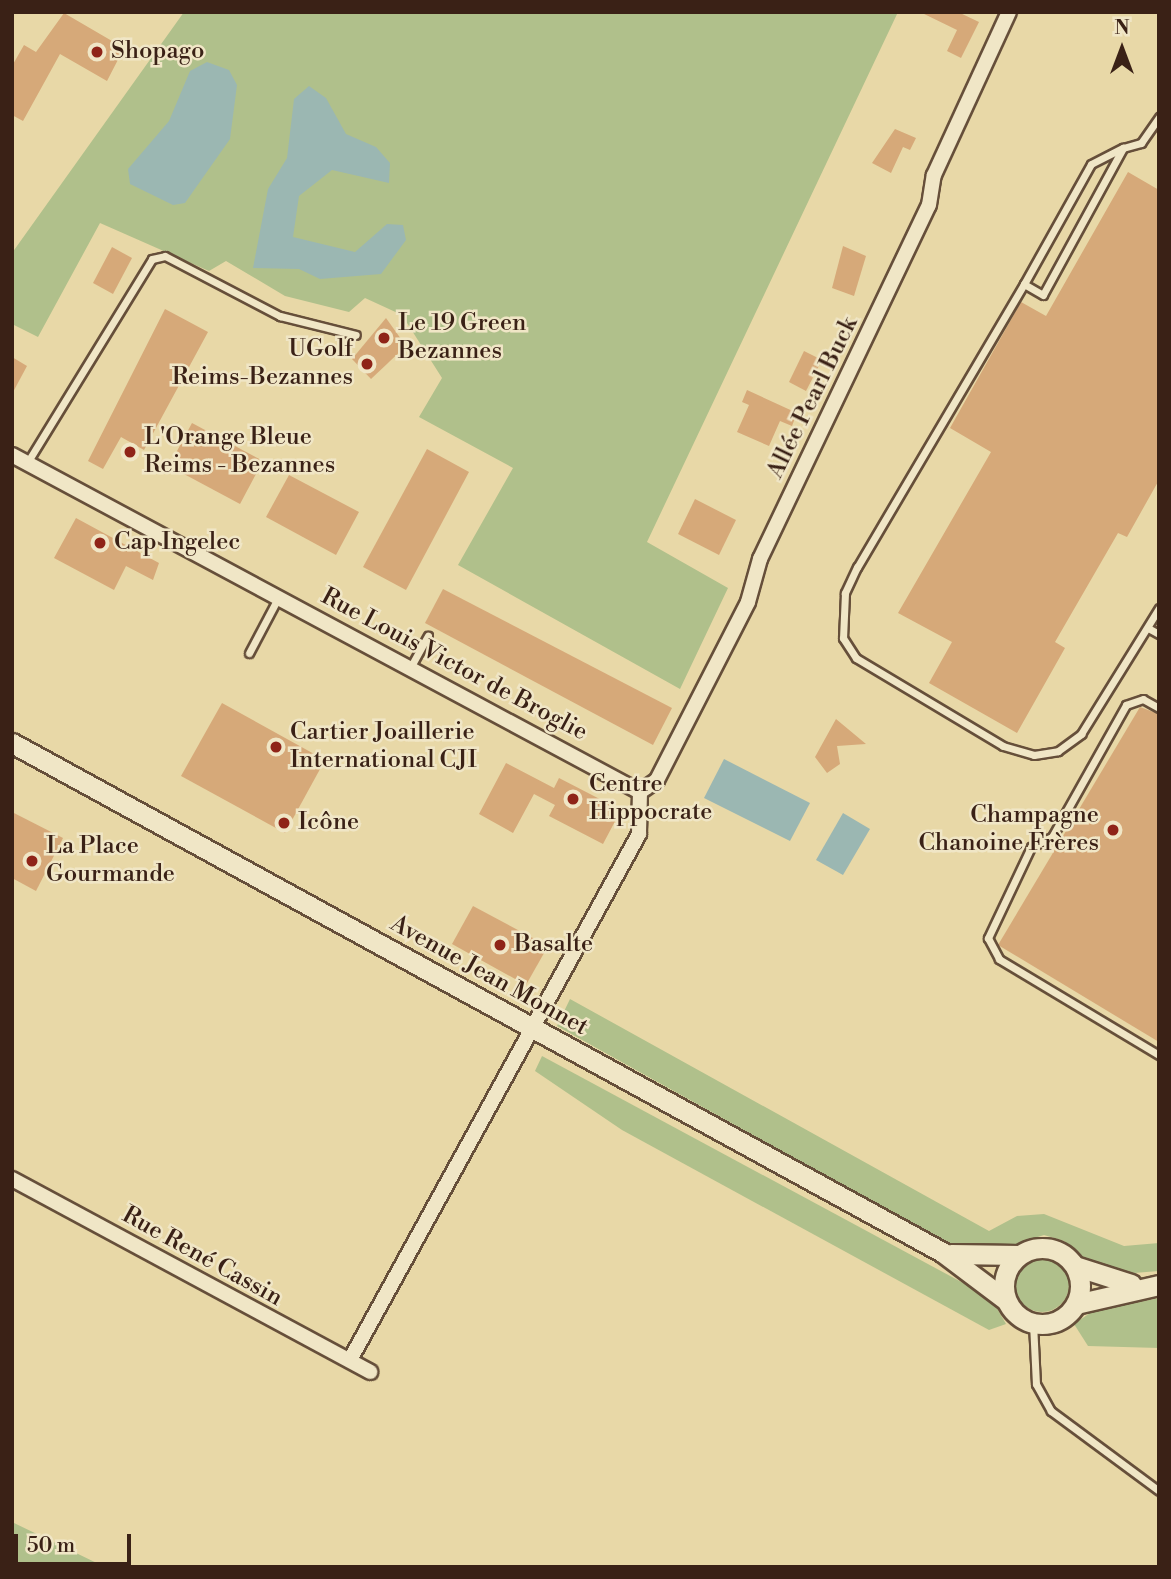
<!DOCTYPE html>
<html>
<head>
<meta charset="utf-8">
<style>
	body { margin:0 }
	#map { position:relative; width:1171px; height:1579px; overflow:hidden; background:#e8d8a7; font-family:"Libre Bodoni",serif }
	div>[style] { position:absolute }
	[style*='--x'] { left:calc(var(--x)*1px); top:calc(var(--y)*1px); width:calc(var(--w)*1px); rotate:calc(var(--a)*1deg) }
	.green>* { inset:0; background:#b0c08b }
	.round { border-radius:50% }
	.water>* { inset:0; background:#9bb7b2 }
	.building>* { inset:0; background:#d6a979 }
	.roads { filter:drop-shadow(2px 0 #664f3a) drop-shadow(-2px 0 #664f3a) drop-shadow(0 2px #664f3a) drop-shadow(0 -2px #664f3a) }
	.lane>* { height:7px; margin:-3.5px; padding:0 3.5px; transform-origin:3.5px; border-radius:3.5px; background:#f0e6c6 }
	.street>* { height:14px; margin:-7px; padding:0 7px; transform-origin:7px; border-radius:7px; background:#f0e6c6 }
	.secondary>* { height:19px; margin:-9.5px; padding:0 9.5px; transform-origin:9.5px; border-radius:9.5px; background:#f0e6c6 }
	.secondary>.ring { margin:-9.5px; padding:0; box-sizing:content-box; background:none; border:19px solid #f0e6c6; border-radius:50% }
	.dots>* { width:19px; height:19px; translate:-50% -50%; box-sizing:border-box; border:4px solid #f0e6c6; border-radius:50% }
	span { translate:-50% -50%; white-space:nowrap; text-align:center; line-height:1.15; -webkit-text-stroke:5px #f0e6c6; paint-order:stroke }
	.poi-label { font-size:24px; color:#3a2116 }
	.left { translate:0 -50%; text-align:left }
	.right { translate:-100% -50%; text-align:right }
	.street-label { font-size:24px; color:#3a2116 }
	.frame { position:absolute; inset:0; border:14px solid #3a2116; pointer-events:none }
	.north { position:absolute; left:1087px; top:14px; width:70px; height:70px; -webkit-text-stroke:5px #f0e6c6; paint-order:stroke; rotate:0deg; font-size:19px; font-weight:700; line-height:28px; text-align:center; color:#3a2116 }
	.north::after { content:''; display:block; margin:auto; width:24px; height:32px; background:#3a2116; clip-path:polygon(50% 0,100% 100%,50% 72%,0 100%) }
	.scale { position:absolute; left:14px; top:1534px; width:117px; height:32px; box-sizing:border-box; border:4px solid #3a2116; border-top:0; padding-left:9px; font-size:21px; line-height:24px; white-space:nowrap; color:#3a2116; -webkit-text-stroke:5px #f0e6c6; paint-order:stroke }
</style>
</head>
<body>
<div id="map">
	<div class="green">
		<div style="clip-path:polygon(184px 12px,898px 12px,647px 542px,728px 588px,680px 689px,458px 565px,513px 468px,419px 417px,442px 378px,402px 315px,365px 298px,349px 312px,285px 296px,226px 261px,209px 271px,100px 223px,38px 337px,12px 324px,12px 253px)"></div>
		<div style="clip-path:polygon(570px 999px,989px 1231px,1017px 1216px,1044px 1214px,1124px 1246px,1159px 1243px,1159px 1271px,1134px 1273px,1089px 1262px,1064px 1241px,1044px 1235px,1001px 1249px,954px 1247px,557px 1026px)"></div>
		<div style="clip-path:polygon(542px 1056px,991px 1298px,1006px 1324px,989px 1330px,622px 1130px,535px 1071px)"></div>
		<div class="round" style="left:1015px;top:1258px;width:54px;height:54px"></div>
		<div style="clip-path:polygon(1159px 1298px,1159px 1348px,1088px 1346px,1074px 1324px,1093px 1311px)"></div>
		<div style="clip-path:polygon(12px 1522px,105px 1567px,12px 1567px)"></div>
	</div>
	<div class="water">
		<div style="clip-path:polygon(207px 62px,229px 70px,237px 85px,230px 139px,185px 203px,173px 205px,130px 184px,128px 169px,169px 121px,190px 71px)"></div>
		<div style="clip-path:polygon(309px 86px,326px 98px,346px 134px,376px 147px,390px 163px,389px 183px,332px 170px,299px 196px,293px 237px,355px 252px,387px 224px,403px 225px,406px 240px,381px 274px,320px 279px,299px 269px,253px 268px,268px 189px,287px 158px,294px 99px)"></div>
		<div style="clip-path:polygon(724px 759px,810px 803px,790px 841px,704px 798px)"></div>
		<div style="clip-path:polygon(843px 813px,870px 829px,843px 875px,816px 860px)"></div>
	</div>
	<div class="building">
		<div style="clip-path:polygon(920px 12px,958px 12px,979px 22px,961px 58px,947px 51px,957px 30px)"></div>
		<div style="clip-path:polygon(64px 13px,124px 48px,107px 81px,60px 54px,23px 121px,12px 115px,12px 66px,24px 45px,36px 52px)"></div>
		<div style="clip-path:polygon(895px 129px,916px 138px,910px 150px,903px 147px,891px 173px,872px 163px)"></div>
		<div style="clip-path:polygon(1128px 172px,1159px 190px,1159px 480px,1127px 537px,1118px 533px,1055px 642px,1065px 648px,1017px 733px,929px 683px,952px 642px,898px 613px,991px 452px,950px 428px,1021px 302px,1046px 316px)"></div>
		<div style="clip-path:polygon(843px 246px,866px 256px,854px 296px,832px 288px)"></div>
		<div style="clip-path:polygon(112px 247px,132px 258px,113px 294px,93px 283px)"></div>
		<div style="clip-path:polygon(165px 309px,208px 332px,144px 450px,121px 437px,103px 469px,88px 461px)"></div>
		<div style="clip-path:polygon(386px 318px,406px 346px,371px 379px,352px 359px)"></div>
		<div style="clip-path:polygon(804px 351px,822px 360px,806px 391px,789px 382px)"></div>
		<div style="clip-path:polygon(12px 357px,27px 366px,12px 394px)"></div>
		<div style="clip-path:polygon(747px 390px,797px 413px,792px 426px,780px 421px,769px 446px,737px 432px,749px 405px,742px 402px)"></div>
		<div style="clip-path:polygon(192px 423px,263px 461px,240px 504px,169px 466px)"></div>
		<div style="clip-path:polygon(427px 449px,469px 472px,406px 590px,363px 567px)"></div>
		<div style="clip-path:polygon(289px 475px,359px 512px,336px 555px,266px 517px)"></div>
		<div style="clip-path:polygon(695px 499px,736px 520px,719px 555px,678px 534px)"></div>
		<div style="clip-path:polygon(76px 518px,159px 563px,153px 580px,126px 566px,114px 590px,54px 558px)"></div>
		<div style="clip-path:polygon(443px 589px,672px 708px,653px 745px,425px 623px)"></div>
		<div style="clip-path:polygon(222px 703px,325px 760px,285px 833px,181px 776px)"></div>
		<div style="clip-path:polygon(1140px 707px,1159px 714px,1159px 1042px,998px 945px)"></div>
		<div style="clip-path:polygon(836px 719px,866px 744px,837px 746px,840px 764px,827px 773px,815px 757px)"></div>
		<div style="clip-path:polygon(506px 763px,554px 788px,559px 778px,621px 810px,603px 844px,549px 816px,555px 805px,534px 794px,513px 833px,479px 814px)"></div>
		<div style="clip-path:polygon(12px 812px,63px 838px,36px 891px,12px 878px)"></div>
		<div style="clip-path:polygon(473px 906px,548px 946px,526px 985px,452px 944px)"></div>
	</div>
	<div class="roads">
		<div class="lane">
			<div style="--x:1123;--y:148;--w:167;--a:118.6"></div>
			<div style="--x:1043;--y:295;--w:22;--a:-150"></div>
			<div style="--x:1024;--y:284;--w:137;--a:-60.8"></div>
			<div style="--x:1091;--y:164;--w:36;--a:-27"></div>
			<div style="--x:1123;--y:148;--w:19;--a:-16"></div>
			<div style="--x:1141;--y:143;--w:32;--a:-55"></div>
			<div style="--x:1024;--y:284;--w:329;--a:120.5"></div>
			<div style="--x:857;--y:567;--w:29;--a:115"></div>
			<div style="--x:845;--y:593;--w:45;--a:92.5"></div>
			<div style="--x:843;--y:638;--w:24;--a:57"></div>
			<div style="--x:856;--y:658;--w:171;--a:30.9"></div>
			<div style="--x:1003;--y:746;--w:32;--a:16"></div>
			<div style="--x:1034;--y:755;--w:24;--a:-9"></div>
			<div style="--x:1058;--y:751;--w:29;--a:-36"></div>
			<div style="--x:1081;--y:734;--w:148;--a:-58.2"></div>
			<div style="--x:27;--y:463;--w:239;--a:-58.5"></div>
			<div style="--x:152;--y:259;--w:13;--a:-13"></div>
			<div style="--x:165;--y:256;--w:130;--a:27.6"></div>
			<div style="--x:280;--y:316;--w:78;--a:14"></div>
			<div style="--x:1148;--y:628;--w:13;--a:29"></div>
			<div style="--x:249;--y:653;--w:62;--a:-62.2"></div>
			<div style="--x:410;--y:668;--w:37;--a:-61"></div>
			<div style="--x:1159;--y:708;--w:18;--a:-151"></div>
			<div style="--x:1143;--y:699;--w:18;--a:161"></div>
			<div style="--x:1126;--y:705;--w:151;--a:119.3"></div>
			<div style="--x:1052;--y:837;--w:23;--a:155"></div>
			<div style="--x:1031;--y:847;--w:101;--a:115.3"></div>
			<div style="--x:988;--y:938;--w:24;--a:62"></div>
			<div style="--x:999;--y:959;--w:187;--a:31"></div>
			<div style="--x:1033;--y:1323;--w:61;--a:87.2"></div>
			<div style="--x:1036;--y:1384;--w:31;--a:61"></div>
			<div style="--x:1051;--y:1411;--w:134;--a:36.5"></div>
		</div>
		<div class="street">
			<div style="--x:12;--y:455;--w:713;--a:28.22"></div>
			<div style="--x:640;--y:792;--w:42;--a:91.4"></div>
			<div style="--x:639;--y:834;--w:600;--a:118.79"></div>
			<div style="--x:640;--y:792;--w:21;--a:-35"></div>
			<div style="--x:657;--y:780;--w:200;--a:-62.9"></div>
			<div style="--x:748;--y:602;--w:45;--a:-74.4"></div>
			<div style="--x:760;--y:559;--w:392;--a:-64.5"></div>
			<div style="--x:929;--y:205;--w:30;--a:-81"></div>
			<div style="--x:934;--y:175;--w:179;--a:-65.3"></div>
			<div style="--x:12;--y:1179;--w:407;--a:28.3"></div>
		</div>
		<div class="secondary">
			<div style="--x:12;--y:743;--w:1060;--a:28.69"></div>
			<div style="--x:942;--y:1252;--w:80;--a:36.9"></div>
			<div class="ring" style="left:1004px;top:1248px;width:57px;height:57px"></div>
			<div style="--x:951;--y:1254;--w:68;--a:0.8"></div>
			<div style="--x:1075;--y:1266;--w:59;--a:17.8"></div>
			<div style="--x:1076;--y:1304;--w:85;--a:-12.9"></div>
		</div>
	</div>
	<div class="dots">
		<div style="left:97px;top:52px;background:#8f2418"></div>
		<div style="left:384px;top:338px;background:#8f2418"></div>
		<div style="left:367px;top:364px;background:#8f2418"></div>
		<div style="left:130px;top:452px;background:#8f2418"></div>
		<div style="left:100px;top:543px;background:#8f2418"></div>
		<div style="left:276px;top:747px;background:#8f2418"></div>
		<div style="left:573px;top:799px;background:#8f2418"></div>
		<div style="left:284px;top:823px;background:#8f2418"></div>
		<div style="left:1113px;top:830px;background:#8f2418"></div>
		<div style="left:32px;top:861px;background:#8f2418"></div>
		<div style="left:500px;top:945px;background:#8f2418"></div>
	</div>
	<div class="poi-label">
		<span class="left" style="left:111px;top:52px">Shopago</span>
		<span class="left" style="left:398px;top:338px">Le 19 Green<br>Bezannes</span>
		<span class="right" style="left:353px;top:364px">UGolf<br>Reims-Bezannes</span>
		<span class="left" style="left:144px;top:452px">L'Orange Bleue<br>Reims - Bezannes</span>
		<span class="left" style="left:114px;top:543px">Cap Ingelec</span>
		<span class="left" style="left:290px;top:747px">Cartier Joaillerie<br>International CJI</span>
		<span class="left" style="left:589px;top:799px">Centre<br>Hippocrate</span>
		<span class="right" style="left:1099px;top:830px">Champagne<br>Chanoine Frères</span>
		<span class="left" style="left:298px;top:823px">Icône</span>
		<span class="left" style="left:46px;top:861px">La Place<br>Gourmande</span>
		<span class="left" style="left:514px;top:945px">Basalte</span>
	</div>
	<div class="street-label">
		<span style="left:813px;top:398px;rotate:-64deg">Allée Pearl Buck</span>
		<span style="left:454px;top:665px;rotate:28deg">Rue Louis Victor de Broglie</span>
		<span style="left:489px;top:976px;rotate:29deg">Avenue Jean Monnet</span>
		<span style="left:202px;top:1257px;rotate:29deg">Rue René Cassin</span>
	</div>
	<div class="frame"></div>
	<div class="north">N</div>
	<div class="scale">50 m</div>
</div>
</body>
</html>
